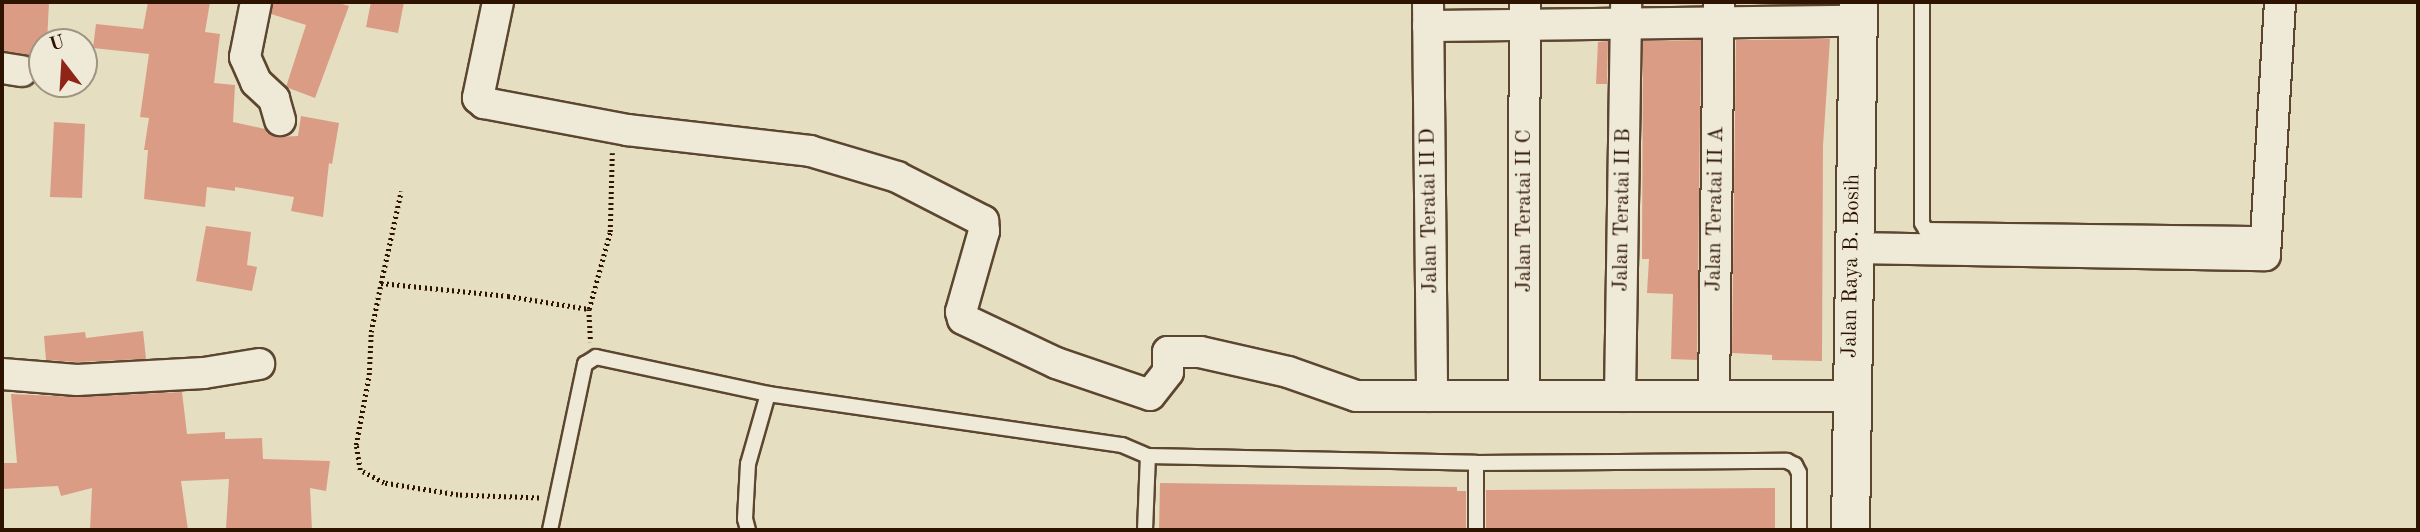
<!DOCTYPE html>
<html>
<head>
<meta charset="utf-8">
<style>
	body { margin:0 }
	#map { position:relative; width:2420px; height:532px; overflow:hidden; background:#e5dec1; font-family:"Old Standard TT",serif }
	div>[style] { position:absolute }
	[style*='--x'] { left:calc(var(--x)*1px); top:calc(var(--y)*1px); width:calc(var(--w)*1px); rotate:calc(var(--a)*1deg) }
	.building>* { inset:0; background:#db9c85 }
	.path>* { height:4.5px; margin-top:-2.25px; transform-origin:0; background:repeating-linear-gradient(90deg,#2e1300 0 2px,transparent 0 5.5px) }
	.roads { filter:drop-shadow(2px 0 #5c4630) drop-shadow(-2px 0 #5c4630) drop-shadow(0 2px #5c4630) drop-shadow(0 -2px #5c4630) }
	.service>* { height:14px; margin:-7px; padding:0 7px; transform-origin:7px; border-radius:7px; background:#eeead7 }
	.minor>* { height:30px; margin:-15px; padding:0 15px; transform-origin:15px; border-radius:15px; background:#eeead7 }
	.tertiary>* { height:37px; margin:-18.5px; padding:0 18.5px; transform-origin:18.5px; border-radius:18.5px; background:#eeead7 }
	span { translate:-50% -50%; white-space:nowrap; text-align:center; line-height:1.15; -webkit-text-stroke:7px #eeead7; paint-order:stroke }
	.street-label { font-size:21px; color:#2e1300 }
	.frame { position:absolute; inset:0; border:4px solid #2e1300; pointer-events:none }
	.north { position:absolute; left:28px; top:28px; width:70px; height:70px; box-sizing:border-box; background:#eeead7; border:2px solid #a19481; border-radius:50%; rotate:343deg; font-size:19px; font-weight:700; line-height:28px; text-align:center; color:#2e1300 }
	.north::after { content:''; display:block; margin:auto; width:24px; height:32px; background:#8f2418; clip-path:polygon(50% 0,100% 100%,50% 72%,0 100%) }
</style>
</head>
<body>
<div id="map">
	<div class="building">
		<div style="clip-path:polygon(2px 2px,49px 2px,47px 42px,42px 42px,42px 59px,2px 51px)"></div>
		<div style="clip-path:polygon(148px 2px,210px 2px,205px 32px,220px 34px,214px 83px,235px 85px,233px 122px,265px 129px,276px 137px,298px 136px,301px 116px,339px 123px,332px 164px,329px 163px,323px 217px,291px 211px,294px 197px,235px 187px,235px 191px,207px 187px,205px 207px,144px 199px,148px 150px,144px 150px,149px 118px,140px 117px,149px 54px,93px 48px,96px 24px,143px 29px)"></div>
		<div style="clip-path:polygon(273px 2px,335px 2px,349px 6px,315px 98px,286px 87px,306px 25px,271px 14px)"></div>
		<div style="clip-path:polygon(371px 2px,404px 2px,398px 33px,366px 27px)"></div>
		<div style="clip-path:polygon(1830px 39px,1823px 146px,1822px 361px,1772px 360px,1772px 355px,1732px 353px,1736px 40px)"></div>
		<div style="clip-path:polygon(1701px 40px,1697px 360px,1671px 359px,1673px 294px,1647px 293px,1649px 259px,1642px 259px,1643px 41px)"></div>
		<div style="clip-path:polygon(1608px 41px,1607px 84px,1596px 84px,1598px 42px)"></div>
		<div style="clip-path:polygon(54px 122px,85px 124px,82px 198px,50px 197px)"></div>
		<div style="clip-path:polygon(206px 226px,251px 232px,247px 265px,257px 267px,252px 291px,196px 281px)"></div>
		<div style="clip-path:polygon(143px 331px,146px 359px,77px 362px,46px 360px,44px 336px,85px 332px,86px 338px)"></div>
		<div style="clip-path:polygon(182px 392px,187px 434px,225px 432px,225px 439px,262px 438px,263px 459px,330px 461px,326px 491px,310px 488px,312px 530px,226px 529px,229px 479px,181px 481px,188px 530px,90px 530px,92px 488px,61px 496px,58px 486px,2px 489px,2px 463px,17px 463px,11px 394px,78px 397px)"></div>
		<div style="clip-path:polygon(1160px 483px,1457px 487px,1457px 491px,1466px 491px,1466px 530px,1159px 530px)"></div>
		<div style="clip-path:polygon(1775px 488px,1775px 530px,1486px 530px,1486px 490px)"></div>
	</div>
	<div class="path">
		<div style="--x:381;--y:283;--w:94;--a:-77.7"></div>
		<div style="--x:589;--y:309;--w:80;--a:-74.7"></div>
		<div style="--x:610;--y:232;--w:79;--a:-88.5"></div>
		<div style="--x:539;--y:498;--w:81;--a:-177.9"></div>
		<div style="--x:458;--y:495;--w:75;--a:-170.8"></div>
		<div style="--x:384;--y:483;--w:27;--a:-152"></div>
		<div style="--x:360;--y:470;--w:25;--a:-99"></div>
		<div style="--x:356;--y:445;--w:71;--a:-79.5"></div>
		<div style="--x:369;--y:375;--w:43;--a:-87.3"></div>
		<div style="--x:371;--y:332;--w:50;--a:-78.5"></div>
		<div style="--x:381;--y:283;--w:128;--a:5.8"></div>
		<div style="--x:508;--y:296;--w:82;--a:9.1"></div>
		<div style="--x:589;--y:309;--w:33;--a:87"></div>
	</div>
	<div class="roads">
		<div class="service">
			<div style="--x:1922;--y:2;--w:221;--a:90"></div>
			<div style="--x:1922;--y:223;--w:8;--a:60"></div>
			<div style="--x:1926;--y:230;--w:326;--a:0.7"></div>
			<div style="--x:550;--y:530;--w:170;--a:-78.1"></div>
			<div style="--x:585;--y:364;--w:13;--a:-32"></div>
			<div style="--x:596;--y:357;--w:176;--a:12.1"></div>
			<div style="--x:768;--y:394;--w:358;--a:8.2"></div>
			<div style="--x:1122;--y:445;--w:28;--a:23"></div>
			<div style="--x:1148;--y:456;--w:328;--a:1.2"></div>
			<div style="--x:1476;--y:463;--w:311;--a:-0.4"></div>
			<div style="--x:1787;--y:461;--w:9;--a:27"></div>
			<div style="--x:1795;--y:465;--w:9;--a:63"></div>
			<div style="--x:1799;--y:473;--w:57;--a:90"></div>
			<div style="--x:748;--y:530;--w:11;--a:-105"></div>
			<div style="--x:745;--y:519;--w:55;--a:-86.9"></div>
			<div style="--x:748;--y:464;--w:73;--a:-74.1"></div>
			<div style="--x:1145;--y:530;--w:74;--a:-87.7"></div>
			<div style="--x:1476;--y:530;--w:67;--a:-90"></div>
		</div>
		<div class="minor">
			<div style="--x:256;--y:2;--w:56;--a:101.3"></div>
			<div style="--x:245;--y:57;--w:27;--a:66"></div>
			<div style="--x:256;--y:82;--w:25;--a:43"></div>
			<div style="--x:274;--y:99;--w:22;--a:74"></div>
			<div style="--x:498;--y:2;--w:98;--a:101.8"></div>
			<div style="--x:478;--y:98;--w:8;--a:40"></div>
			<div style="--x:484;--y:103;--w:146;--a:10.7"></div>
			<div style="--x:627;--y:130;--w:184;--a:6.5"></div>
			<div style="--x:810;--y:151;--w:91;--a:16.6"></div>
			<div style="--x:897;--y:177;--w:97;--a:27.1"></div>
			<div style="--x:983;--y:221;--w:10;--a:84"></div>
			<div style="--x:984;--y:231;--w:84;--a:105.9"></div>
			<div style="--x:961;--y:312;--w:7;--a:74"></div>
			<div style="--x:963;--y:319;--w:103;--a:25.3"></div>
			<div style="--x:1056;--y:363;--w:99;--a:18.8"></div>
			<div style="--x:1150;--y:395;--w:29;--a:-52"></div>
			<div style="--x:1168;--y:372;--w:20;--a:-90"></div>
			<div style="--x:1168;--y:352;--w:32;--a:0"></div>
			<div style="--x:1200;--y:352;--w:90;--a:12.8"></div>
			<div style="--x:1288;--y:372;--w:72;--a:19.4"></div>
			<div style="--x:1356;--y:396;--w:494;--a:0"></div>
			<div style="--x:1428;--y:2;--w:394;--a:89.4"></div>
			<div style="--x:1428;--y:26;--w:429;--a:-0.7"></div>
			<div style="--x:2;--y:68;--w:20;--a:9"></div>
			<div style="--x:1853;--y:248;--w:412;--a:1"></div>
			<div style="--x:2265;--y:255;--w:253;--a:-86.6"></div>
			<div style="--x:2;--y:374;--w:75;--a:4.6"></div>
			<div style="--x:77;--y:380;--w:127;--a:-3.2"></div>
			<div style="--x:204;--y:373;--w:56;--a:-9.3"></div>
			<div style="--x:1524;--y:396;--w:394;--a:-89.9"></div>
			<div style="--x:1620;--y:396;--w:394;--a:-89.1"></div>
			<div style="--x:1714;--y:396;--w:394;--a:-89.3"></div>
		</div>
		<div class="tertiary">
			<div style="--x:1850;--y:530;--w:528;--a:-89.13"></div>
		</div>
	</div>
	<div class="street-label">
		<span style="left:1716px;top:209px;rotate:-89deg">Jalan Teratai II A</span>
		<span style="left:1623px;top:210px;rotate:-89deg">Jalan Teratai II B</span>
		<span style="left:1430px;top:211px;rotate:-91deg">Jalan Teratai II D</span>
		<span style="left:1525px;top:211px;rotate:-90deg">Jalan Teratai II C</span>
		<span style="left:1852px;top:266px;rotate:-89deg">Jalan Raya B. Bosih</span>
	</div>
	<div class="frame"></div>
	<div class="north">U</div>
</div>
</body>
</html>
